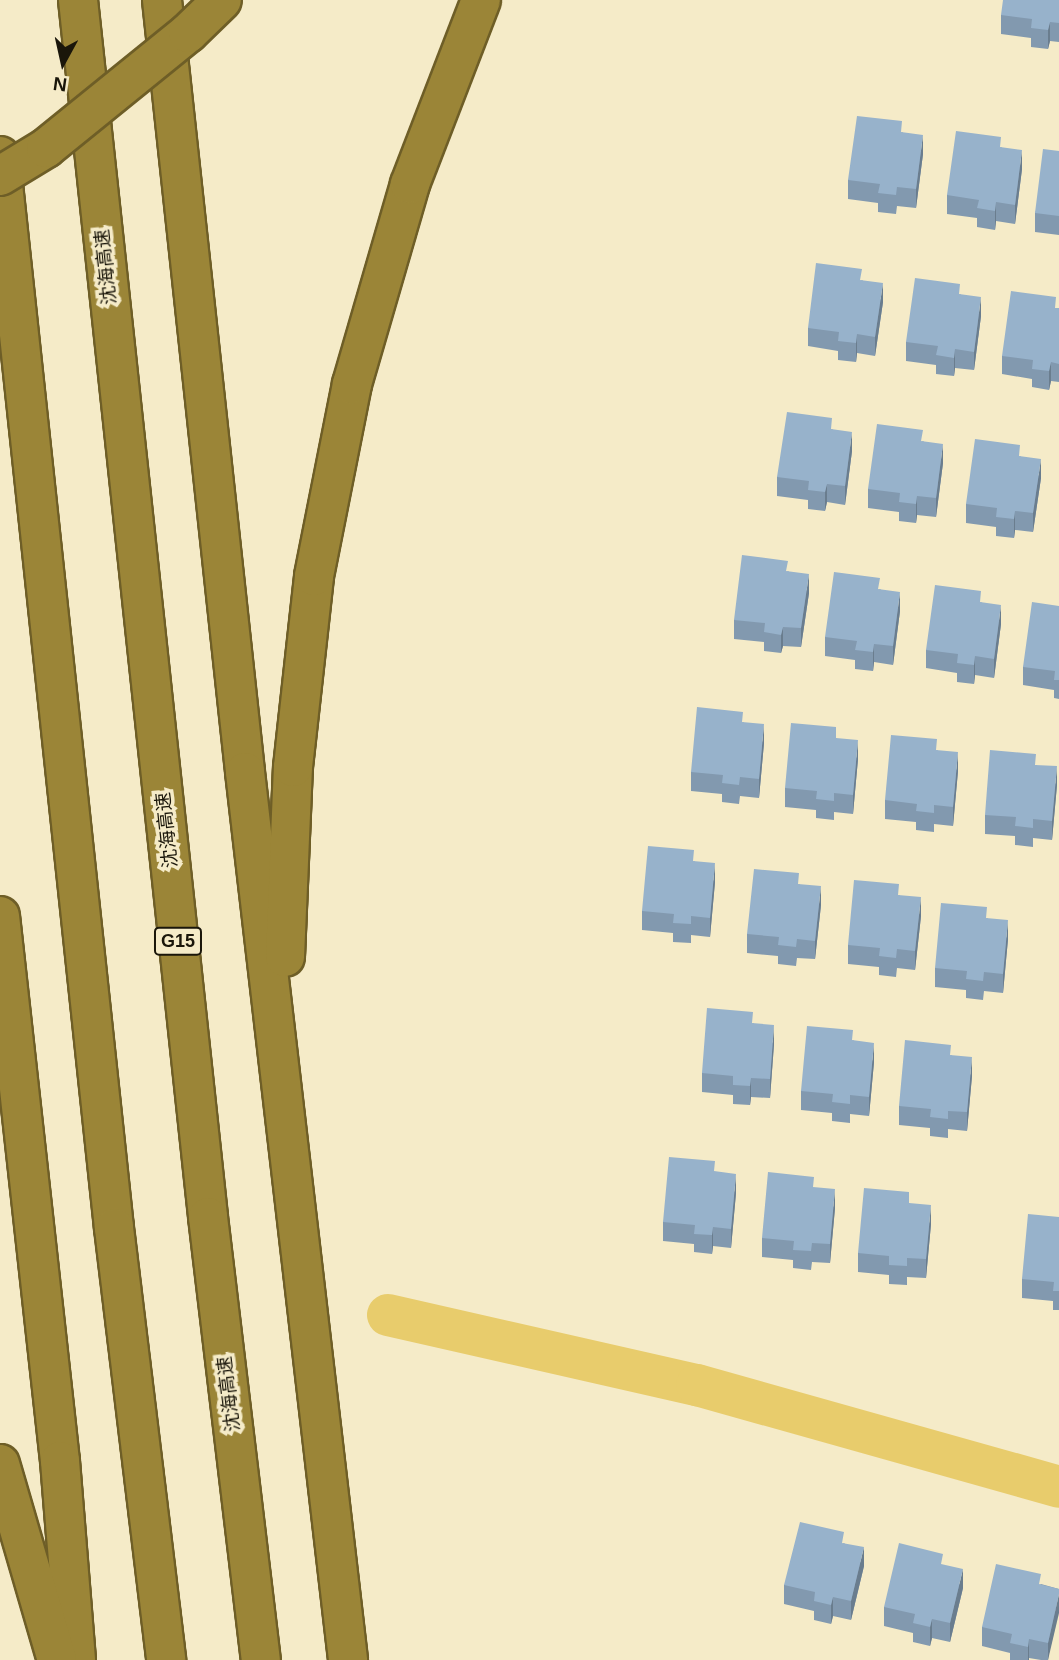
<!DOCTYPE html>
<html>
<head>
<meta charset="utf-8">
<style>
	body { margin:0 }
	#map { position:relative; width:1059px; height:1660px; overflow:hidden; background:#f5ebc8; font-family:Helvetica,"Noto Sans SC",sans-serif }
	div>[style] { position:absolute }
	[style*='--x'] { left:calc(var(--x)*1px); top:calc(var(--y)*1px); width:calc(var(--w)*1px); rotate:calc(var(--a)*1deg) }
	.canal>* { height:42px; margin:-21px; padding:0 21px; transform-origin:21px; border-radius:21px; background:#e8cc6c }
	.roads { filter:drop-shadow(2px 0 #6e5e27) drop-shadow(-2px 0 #6e5e27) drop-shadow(0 2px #6e5e27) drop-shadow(0 -2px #6e5e27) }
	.highway>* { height:38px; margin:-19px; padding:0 19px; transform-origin:19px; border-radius:19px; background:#9b8537 }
	.bridges { filter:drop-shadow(2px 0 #6e5e27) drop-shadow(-2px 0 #6e5e27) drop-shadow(0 2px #6e5e27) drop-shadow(0 -2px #6e5e27) }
	.highway-bridge>* { height:38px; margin:-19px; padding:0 19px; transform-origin:19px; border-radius:19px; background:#9b8537 }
	.wall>* { inset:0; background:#8299af }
	.shaded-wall>* { inset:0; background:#6a7d8e }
	.building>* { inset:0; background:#97b2cb }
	span { translate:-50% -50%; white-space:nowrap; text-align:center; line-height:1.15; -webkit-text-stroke:7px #f5ebc8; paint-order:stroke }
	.shield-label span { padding:2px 5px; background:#f5ebc8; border:2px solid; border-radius:5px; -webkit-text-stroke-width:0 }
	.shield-label { font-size:18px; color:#1a160a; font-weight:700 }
	.street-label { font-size:19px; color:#1a160a }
	.north { position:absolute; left:28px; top:28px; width:70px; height:70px; -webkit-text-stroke:5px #f5ebc8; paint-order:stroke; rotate:188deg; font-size:19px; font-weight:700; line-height:28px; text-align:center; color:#1a160a }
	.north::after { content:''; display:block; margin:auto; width:24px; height:32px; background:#1a160a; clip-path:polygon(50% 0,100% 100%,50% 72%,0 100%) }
</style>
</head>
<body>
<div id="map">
	<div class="canal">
		<div style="--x:388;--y:1315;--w:317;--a:12.8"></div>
		<div style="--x:697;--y:1385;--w:376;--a:15.7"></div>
	</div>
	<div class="roads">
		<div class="highway">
			<div style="--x:78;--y:0;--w:1224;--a:83.9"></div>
			<div style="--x:208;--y:1217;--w:446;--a:83.2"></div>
			<div style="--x:162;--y:0;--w:776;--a:83.86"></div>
			<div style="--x:245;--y:772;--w:894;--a:83.38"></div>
			<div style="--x:0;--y:156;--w:1078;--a:83.93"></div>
			<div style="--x:114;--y:1228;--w:435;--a:83.1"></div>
			<div style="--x:0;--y:916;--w:548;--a:83.72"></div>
			<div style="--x:60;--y:1461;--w:200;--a:85.4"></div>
			<div style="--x:285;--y:957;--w:190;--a:-87.6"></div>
			<div style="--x:293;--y:767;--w:192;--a:-83.7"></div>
			<div style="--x:314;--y:576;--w:196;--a:-78.8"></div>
			<div style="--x:352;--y:384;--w:208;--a:-73.8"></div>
			<div style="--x:410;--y:184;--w:197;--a:-68.9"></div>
			<div style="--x:0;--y:1464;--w:204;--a:73.8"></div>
		</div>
	</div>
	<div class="bridges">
		<div class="highway-bridge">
			<div style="--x:0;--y:176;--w:54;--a:-31.3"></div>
			<div style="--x:46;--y:148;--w:183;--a:-39"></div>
			<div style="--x:188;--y:33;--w:47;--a:-44.1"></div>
		</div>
	</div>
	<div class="wall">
		<div style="clip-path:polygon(1059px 0,1059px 42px,1050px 41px,1048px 49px,1031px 47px,1031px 38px,1001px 34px,1001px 15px)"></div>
		<div style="clip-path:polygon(902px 132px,923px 154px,916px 208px,897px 206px,896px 214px,878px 212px,878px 203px,848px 199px,848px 180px)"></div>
		<div style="clip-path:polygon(1001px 147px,1022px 169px,1015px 224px,996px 221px,995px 230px,977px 227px,977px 218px,947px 214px,947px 195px)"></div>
		<div style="clip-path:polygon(1059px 151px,1059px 235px,1035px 232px,1035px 213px)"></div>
		<div style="clip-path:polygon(862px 280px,883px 302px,875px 356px,857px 353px,856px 362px,838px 360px,838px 351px,808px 346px,808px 328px)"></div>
		<div style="clip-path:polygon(960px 294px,981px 316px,974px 370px,955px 368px,954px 376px,936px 374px,936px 365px,906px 361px,906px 342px)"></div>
		<div style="clip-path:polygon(1056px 308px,1059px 308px,1059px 382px,1051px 381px,1049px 390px,1032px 387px,1032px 379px,1002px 374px,1002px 356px)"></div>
		<div style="clip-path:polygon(832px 429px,852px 451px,845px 505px,827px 502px,825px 511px,808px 509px,808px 500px,777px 496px,777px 477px)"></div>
		<div style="clip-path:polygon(923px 441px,943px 463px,936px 517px,917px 515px,916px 523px,899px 521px,899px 512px,868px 508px,868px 489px)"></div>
		<div style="clip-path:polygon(1020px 456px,1041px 478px,1033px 532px,1015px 530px,1014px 538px,996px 536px,996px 527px,966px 523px,966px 504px)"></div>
		<div style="clip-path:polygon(788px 571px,809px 593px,801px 647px,783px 646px,781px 653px,764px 651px,764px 642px,734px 639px,734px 620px)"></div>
		<div style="clip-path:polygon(880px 589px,900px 611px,893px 665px,874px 662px,873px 671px,855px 669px,855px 660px,825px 656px,825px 637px)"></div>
		<div style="clip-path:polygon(981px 602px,1001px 624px,994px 678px,975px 675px,974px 684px,957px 682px,957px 673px,926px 668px,926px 650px)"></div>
		<div style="clip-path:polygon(1059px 606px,1059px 699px,1054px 698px,1054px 690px,1023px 685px,1023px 667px)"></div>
		<div style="clip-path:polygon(743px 722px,764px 743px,759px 798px,740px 796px,739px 804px,722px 802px,722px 794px,691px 791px,691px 772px)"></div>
		<div style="clip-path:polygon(836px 738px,858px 759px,853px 814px,834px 812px,834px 820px,816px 818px,816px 810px,785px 807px,785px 788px)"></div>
		<div style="clip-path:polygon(937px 750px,958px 771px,953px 826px,934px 824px,934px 832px,916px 830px,916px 822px,885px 819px,885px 800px)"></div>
		<div style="clip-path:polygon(1036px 765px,1057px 785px,1052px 840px,1033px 838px,1033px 847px,1015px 845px,1015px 836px,985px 834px,985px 815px)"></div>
		<div style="clip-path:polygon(694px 861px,715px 882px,710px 937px,691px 935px,691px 943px,673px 942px,673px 933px,642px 930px,642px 911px)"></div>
		<div style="clip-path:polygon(799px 884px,821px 905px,815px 959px,797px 958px,796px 966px,778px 964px,778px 956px,747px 953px,747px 934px)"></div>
		<div style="clip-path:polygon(899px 895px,921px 916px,915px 970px,897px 968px,896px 977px,879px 975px,879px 967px,848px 964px,848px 945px)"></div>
		<div style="clip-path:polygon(987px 918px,1008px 939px,1003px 993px,984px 991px,983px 1000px,966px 998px,966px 990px,935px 987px,935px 968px)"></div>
		<div style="clip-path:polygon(753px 1023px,774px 1044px,770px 1098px,751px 1097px,750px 1105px,733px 1104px,733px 1095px,702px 1092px,702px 1073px)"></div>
		<div style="clip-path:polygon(853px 1040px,874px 1062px,869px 1116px,850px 1114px,850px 1123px,832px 1121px,832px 1113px,801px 1110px,801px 1091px)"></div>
		<div style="clip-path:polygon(951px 1055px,972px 1076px,967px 1131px,948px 1129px,948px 1138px,930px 1136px,930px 1128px,899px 1125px,899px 1106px)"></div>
		<div style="clip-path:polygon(715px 1172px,736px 1193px,731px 1248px,713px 1246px,712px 1254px,694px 1252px,694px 1244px,663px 1241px,663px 1222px)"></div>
		<div style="clip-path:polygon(814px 1188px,835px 1208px,830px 1263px,812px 1262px,811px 1270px,793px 1268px,793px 1260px,762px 1257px,762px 1238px)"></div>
		<div style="clip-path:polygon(909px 1203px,931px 1224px,926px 1278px,907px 1277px,907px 1285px,889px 1284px,889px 1275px,858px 1272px,858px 1253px)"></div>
		<div style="clip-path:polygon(1059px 1217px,1059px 1310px,1053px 1310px,1053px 1301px,1022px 1298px,1022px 1279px)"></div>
		<div style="clip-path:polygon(844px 1543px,864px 1566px,851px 1620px,833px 1616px,831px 1624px,814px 1620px,814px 1611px,784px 1604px,784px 1585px)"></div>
		<div style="clip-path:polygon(943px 1565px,963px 1588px,950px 1642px,932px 1638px,930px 1646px,913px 1642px,913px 1633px,884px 1626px,884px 1607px)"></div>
		<div style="clip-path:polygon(1041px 1584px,1059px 1589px,1048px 1660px,1041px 1660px,1029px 1658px,1029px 1660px,1010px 1660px,1010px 1653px,982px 1646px,982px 1627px)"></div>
	</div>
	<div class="shaded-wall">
		<div style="clip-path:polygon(1050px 22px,1050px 41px,1048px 49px,1048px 30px)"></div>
		<div style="clip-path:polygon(923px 135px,923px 154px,916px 208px,916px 189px)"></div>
		<div style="clip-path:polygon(1022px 150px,1022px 169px,1015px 224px,1015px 205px)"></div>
		<div style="clip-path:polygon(996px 202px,996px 221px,995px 230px,995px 211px)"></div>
		<div style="clip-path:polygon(883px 283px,883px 302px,875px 356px,875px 337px)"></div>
		<div style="clip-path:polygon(981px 297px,981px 316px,974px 370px,974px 352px)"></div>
		<div style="clip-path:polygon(857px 334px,857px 353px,856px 362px,856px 343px)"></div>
		<div style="clip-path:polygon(955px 349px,955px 368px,954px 376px,954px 358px)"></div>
		<div style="clip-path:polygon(1051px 362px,1051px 381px,1049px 390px,1049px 371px)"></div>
		<div style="clip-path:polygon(852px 432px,852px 451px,845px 505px,845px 486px)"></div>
		<div style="clip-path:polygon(943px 444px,943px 463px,936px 517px,936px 498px)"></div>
		<div style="clip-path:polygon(1041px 459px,1041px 478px,1033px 532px,1033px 513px)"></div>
		<div style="clip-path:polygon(827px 484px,827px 502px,825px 511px,825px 492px)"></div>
		<div style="clip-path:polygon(917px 496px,917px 515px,916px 523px,916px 504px)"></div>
		<div style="clip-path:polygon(1015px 511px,1015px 530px,1014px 538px,1014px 519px)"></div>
		<div style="clip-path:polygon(809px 574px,809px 593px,801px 647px,801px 628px)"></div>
		<div style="clip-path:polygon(900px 592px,900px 611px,893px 665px,893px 646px)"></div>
		<div style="clip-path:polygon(1001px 605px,1001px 624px,994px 678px,994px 659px)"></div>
		<div style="clip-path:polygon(783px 627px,783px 646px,781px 653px,781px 635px)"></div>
		<div style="clip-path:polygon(874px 644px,874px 662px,873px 671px,873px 652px)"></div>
		<div style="clip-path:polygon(975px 656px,975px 675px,974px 684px,974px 665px)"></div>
		<div style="clip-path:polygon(764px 724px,764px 743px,759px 798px,759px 779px)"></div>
		<div style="clip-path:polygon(858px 740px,858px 759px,853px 814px,853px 795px)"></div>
		<div style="clip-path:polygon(958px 752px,958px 771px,953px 826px,953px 807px)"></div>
		<div style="clip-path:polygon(1057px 766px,1057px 785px,1052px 840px,1052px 821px)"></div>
		<div style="clip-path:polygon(715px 863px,715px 882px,710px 937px,710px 918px)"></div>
		<div style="clip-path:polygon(821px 886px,821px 905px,815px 959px,815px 941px)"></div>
		<div style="clip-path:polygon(921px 897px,921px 916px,915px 970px,915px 951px)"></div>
		<div style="clip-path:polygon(1008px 920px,1008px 939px,1003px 993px,1003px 974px)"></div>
		<div style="clip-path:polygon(774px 1025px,774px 1044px,770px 1098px,770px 1079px)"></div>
		<div style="clip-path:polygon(874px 1043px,874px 1062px,869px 1116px,869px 1097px)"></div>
		<div style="clip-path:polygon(972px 1057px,972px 1076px,967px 1131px,967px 1112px)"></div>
		<div style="clip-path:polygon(751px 1078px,751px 1097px,750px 1105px,750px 1086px)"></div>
		<div style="clip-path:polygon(736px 1174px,736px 1193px,731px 1248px,731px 1229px)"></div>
		<div style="clip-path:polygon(835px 1189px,835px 1208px,830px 1263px,830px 1244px)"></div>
		<div style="clip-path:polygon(931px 1205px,931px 1224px,926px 1278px,926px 1259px)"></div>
		<div style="clip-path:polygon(713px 1227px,713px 1246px,712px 1254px,712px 1235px)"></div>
		<div style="clip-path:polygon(864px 1547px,864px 1566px,851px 1620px,851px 1601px)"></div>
		<div style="clip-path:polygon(963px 1569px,963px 1588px,950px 1642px,950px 1623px)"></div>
		<div style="clip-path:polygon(1059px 1594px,1059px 1613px,1048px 1660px,1048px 1643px)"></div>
		<div style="clip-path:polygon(833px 1597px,833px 1616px,831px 1624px,831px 1605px)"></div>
		<div style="clip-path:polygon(932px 1619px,932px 1638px,930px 1646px,930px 1627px)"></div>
		<div style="clip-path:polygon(1029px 1639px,1029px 1660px,1028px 1660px,1028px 1647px)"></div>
	</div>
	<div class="building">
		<div style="clip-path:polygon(1003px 0,1059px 0,1059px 23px,1050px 22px,1048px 30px,1031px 28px,1032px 19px,1001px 15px)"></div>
		<div style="clip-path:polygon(857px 116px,902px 121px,901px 132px,923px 135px,916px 189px,897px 187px,896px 195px,878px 193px,880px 184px,848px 180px)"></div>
		<div style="clip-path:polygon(956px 131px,1001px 137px,1000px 147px,1022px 150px,1015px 205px,996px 202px,995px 211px,977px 208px,979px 200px,947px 195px)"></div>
		<div style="clip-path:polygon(1043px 149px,1059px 151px,1059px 216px,1035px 213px)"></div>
		<div style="clip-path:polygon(816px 263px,862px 269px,860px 280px,883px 283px,875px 337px,857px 334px,856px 343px,838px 341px,839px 332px,808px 328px)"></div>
		<div style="clip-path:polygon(915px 278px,960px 284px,959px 294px,981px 297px,974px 352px,955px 349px,954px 358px,936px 355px,938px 346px,906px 342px)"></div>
		<div style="clip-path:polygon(1011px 291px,1056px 297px,1055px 308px,1059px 308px,1059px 364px,1051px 362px,1049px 371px,1032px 369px,1033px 360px,1002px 356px)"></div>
		<div style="clip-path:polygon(787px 412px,832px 418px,831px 429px,852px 432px,845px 486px,827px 484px,825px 492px,808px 490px,809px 481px,777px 477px)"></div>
		<div style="clip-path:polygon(877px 424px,923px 430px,921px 441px,943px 444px,936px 498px,917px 496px,916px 504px,899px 502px,900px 493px,868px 489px)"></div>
		<div style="clip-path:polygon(975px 439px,1020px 445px,1019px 456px,1041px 459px,1033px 513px,1015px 511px,1014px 519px,996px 517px,997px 508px,966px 504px)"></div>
		<div style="clip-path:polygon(742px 555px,788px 561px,786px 571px,809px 574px,801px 628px,783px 627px,781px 635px,764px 632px,765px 623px,734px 620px)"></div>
		<div style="clip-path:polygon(834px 572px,880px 578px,878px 589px,900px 592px,893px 646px,874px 644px,873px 652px,855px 650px,857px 641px,825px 637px)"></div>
		<div style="clip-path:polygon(935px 585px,981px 591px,980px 602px,1001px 605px,994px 659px,975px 656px,974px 665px,957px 663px,958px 654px,926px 650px)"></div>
		<div style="clip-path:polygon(1032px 602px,1059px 606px,1059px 680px,1054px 680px,1055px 671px,1023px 667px)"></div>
		<div style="clip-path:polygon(697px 707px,743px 712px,742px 722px,764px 724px,759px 779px,740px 777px,739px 785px,722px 783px,723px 775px,691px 772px)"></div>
		<div style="clip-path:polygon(791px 723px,836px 727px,836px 738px,858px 740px,853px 795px,834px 793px,834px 801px,816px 799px,817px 791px,785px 788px)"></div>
		<div style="clip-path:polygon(891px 735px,937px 739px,936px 750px,958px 752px,953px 807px,934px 805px,934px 813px,916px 811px,917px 804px,885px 800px)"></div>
		<div style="clip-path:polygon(990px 750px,1036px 754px,1035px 765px,1057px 766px,1052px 821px,1033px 819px,1033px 828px,1015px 826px,1016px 817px,985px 815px)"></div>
		<div style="clip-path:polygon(648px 846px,694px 850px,693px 861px,715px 863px,710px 918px,691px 916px,691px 924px,673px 923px,674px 914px,642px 911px)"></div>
		<div style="clip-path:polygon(754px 869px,799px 873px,798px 884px,821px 886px,815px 941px,797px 939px,796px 947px,778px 945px,779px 937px,747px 934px)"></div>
		<div style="clip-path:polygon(854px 880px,899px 884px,898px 895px,921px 897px,915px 951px,897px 949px,896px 958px,879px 956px,880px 948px,848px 945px)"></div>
		<div style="clip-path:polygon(941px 903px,987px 907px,986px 918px,1008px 920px,1003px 974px,984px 972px,983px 981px,966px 979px,967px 971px,935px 968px)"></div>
		<div style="clip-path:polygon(707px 1008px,753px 1012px,752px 1023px,774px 1025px,770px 1079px,751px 1078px,750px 1086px,733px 1085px,733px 1076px,702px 1073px)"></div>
		<div style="clip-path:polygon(807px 1026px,853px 1030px,852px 1040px,874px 1043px,869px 1097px,850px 1095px,850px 1104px,832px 1102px,833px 1094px,801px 1091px)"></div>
		<div style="clip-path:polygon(905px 1040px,951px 1045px,950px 1055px,972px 1057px,967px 1112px,948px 1111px,948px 1119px,930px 1117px,931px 1109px,899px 1106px)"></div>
		<div style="clip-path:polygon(669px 1157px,715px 1161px,714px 1171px,736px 1174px,731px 1229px,713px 1227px,712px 1235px,694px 1234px,695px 1225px,663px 1222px)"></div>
		<div style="clip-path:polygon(768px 1172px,814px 1177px,813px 1187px,835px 1189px,830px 1244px,812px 1243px,811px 1251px,793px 1250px,794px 1241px,762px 1238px)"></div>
		<div style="clip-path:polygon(864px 1188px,909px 1192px,909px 1203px,931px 1205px,926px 1259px,907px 1258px,907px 1266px,889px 1265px,889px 1256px,858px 1253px)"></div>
		<div style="clip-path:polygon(1028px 1214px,1059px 1217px,1059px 1291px,1053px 1291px,1054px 1282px,1022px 1279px)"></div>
		<div style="clip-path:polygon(800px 1522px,844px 1532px,842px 1543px,864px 1547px,851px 1601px,833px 1597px,831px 1605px,814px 1601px,815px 1592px,784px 1585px)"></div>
		<div style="clip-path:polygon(899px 1543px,943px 1554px,941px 1564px,963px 1569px,950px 1623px,932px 1619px,930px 1627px,913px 1623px,915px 1614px,884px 1607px)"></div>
		<div style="clip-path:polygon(996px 1564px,1041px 1574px,1039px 1584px,1059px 1589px,1059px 1594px,1048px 1643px,1029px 1639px,1028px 1647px,1010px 1643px,1012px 1634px,982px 1627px)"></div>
	</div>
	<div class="shield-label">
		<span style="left:178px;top:941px">G15</span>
	</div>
	<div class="street-label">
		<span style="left:106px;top:267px;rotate:-96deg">沈海高速</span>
		<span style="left:167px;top:830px;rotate:-96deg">沈海高速</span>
		<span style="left:229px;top:1394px;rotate:-97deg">沈海高速</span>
	</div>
	<div class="north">N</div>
</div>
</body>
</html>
